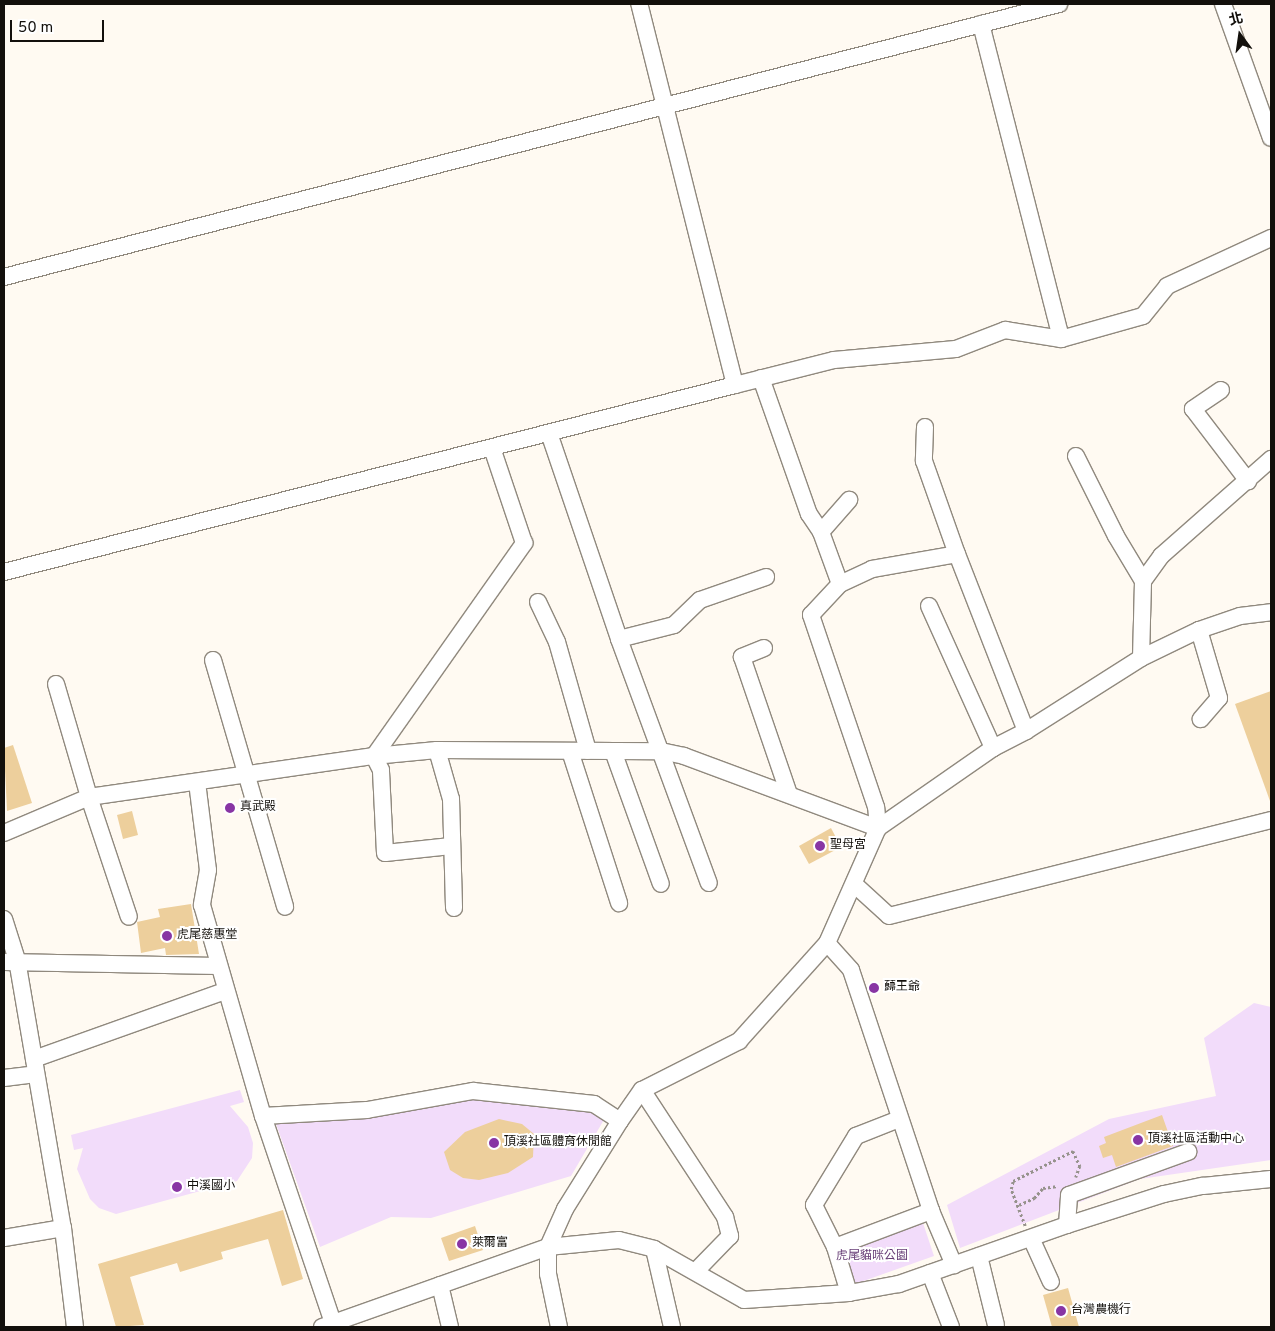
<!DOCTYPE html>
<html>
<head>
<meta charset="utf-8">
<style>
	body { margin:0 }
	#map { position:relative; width:1275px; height:1331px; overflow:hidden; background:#fffaf2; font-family:Overpass,"Noto Sans TC",sans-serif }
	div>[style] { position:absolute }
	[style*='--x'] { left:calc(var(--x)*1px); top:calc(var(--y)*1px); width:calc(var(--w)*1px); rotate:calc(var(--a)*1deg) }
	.green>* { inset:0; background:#f2dcfa }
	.building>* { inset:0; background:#edcf9c }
	.path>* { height:2.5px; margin-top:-1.25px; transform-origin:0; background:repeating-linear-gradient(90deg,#96928c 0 2.5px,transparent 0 5px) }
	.roads { filter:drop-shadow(1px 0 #90897e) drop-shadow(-1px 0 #90897e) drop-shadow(0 1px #90897e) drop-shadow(0 -1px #90897e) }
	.minor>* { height:16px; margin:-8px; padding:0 8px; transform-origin:8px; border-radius:8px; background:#fff }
	.dots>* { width:14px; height:14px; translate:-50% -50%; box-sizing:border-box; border:2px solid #fff; border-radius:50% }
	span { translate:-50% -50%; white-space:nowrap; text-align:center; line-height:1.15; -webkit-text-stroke:4px #fff; paint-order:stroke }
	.poi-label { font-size:12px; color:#13100c }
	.left { translate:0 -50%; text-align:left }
	.park-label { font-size:12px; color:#653b75 }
	.frame { position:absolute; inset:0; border:5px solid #13100c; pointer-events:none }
	.north { position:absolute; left:1215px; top:10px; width:50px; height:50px; -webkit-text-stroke:4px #fff; paint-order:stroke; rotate:346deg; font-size:14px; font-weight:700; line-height:20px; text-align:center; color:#13100c }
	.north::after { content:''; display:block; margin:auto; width:18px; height:22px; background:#13100c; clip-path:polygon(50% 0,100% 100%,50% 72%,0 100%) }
	.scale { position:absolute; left:10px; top:20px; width:94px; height:22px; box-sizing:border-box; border:2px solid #13100c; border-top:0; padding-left:6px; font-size:15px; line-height:18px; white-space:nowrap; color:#13100c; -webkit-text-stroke:4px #fff; paint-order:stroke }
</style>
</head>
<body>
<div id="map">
	<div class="green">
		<div style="clip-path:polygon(1254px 1003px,1271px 1007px,1271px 1160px,1140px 1179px,960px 1248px,947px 1205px,1109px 1119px,1216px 1096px,1204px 1038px)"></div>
		<div style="clip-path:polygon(240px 1090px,244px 1102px,230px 1106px,248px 1127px,253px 1143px,252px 1158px,237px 1181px,116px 1214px,99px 1208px,90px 1199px,77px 1169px,83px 1148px,74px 1150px,71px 1135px)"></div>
		<div style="clip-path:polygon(477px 1099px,586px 1108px,605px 1118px,571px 1176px,431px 1218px,391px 1217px,320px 1247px,275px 1121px)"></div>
		<div style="clip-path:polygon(922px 1220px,934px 1256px,855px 1284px,843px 1245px)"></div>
	</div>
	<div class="building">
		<div style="clip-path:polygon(1271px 691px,1271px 801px,1270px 801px,1235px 704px)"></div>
		<div style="clip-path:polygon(13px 745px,32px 803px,7px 811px,4px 748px)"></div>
		<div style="clip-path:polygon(132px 811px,138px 835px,123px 839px,117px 815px)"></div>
		<div style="clip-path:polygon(831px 828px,841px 847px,809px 864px,799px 846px)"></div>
		<div style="clip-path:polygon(191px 904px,199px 954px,166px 955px,165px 948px,141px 953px,137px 922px,160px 917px,158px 909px)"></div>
		<div style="clip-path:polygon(1162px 1115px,1173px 1146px,1116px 1167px,1112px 1155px,1103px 1158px,1099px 1146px,1106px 1143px,1104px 1137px)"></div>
		<div style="clip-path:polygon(499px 1119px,522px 1124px,534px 1134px,533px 1157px,508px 1173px,479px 1180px,463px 1178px,450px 1170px,444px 1152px,465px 1132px)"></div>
		<div style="clip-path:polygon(283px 1210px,303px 1279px,282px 1286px,268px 1239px,221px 1252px,223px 1259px,180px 1272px,177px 1263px,130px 1277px,144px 1325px,116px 1327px,98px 1264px)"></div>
		<div style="clip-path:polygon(475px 1226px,483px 1250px,449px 1261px,441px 1238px)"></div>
		<div style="clip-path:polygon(1068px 1288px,1079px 1327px,1052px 1327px,1043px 1295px)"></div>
	</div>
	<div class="path">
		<div style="--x:1019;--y:1205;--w:17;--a:-25"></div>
		<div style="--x:1034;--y:1198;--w:13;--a:-48"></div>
		<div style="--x:1043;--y:1188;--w:15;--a:-8"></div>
		<div style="--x:1025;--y:1226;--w:40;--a:-111"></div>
		<div style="--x:1011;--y:1189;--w:8;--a:-76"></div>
		<div style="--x:1013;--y:1181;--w:67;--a:-26.6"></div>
		<div style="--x:1073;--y:1151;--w:17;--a:65"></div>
		<div style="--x:1080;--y:1166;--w:12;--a:110"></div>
	</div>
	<div class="roads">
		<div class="minor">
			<div style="--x:1223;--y:4;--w:142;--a:70.3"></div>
			<div style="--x:981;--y:24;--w:325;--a:75.7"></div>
			<div style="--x:4;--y:277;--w:1090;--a:-14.51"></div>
			<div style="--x:761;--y:378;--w:144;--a:70.6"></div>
			<div style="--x:809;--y:514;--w:22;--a:56"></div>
			<div style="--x:821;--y:532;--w:55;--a:69.9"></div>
			<div style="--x:840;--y:584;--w:35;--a:-25"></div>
			<div style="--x:872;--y:569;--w:86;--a:-10"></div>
			<div style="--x:957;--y:554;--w:190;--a:68.7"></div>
			<div style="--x:735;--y:385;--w:102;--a:-14.2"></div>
			<div style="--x:834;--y:360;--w:122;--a:-5.2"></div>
			<div style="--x:956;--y:349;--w:53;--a:-21.2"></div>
			<div style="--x:1005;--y:330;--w:57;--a:9.1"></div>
			<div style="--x:1061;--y:339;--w:85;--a:-15.7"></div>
			<div style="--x:1143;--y:316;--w:38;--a:-51"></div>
			<div style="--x:1167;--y:286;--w:115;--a:-24.8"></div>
			<div style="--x:1221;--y:390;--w:34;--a:146"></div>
			<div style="--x:1193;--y:409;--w:91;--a:52.6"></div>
			<div style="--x:925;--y:427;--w:34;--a:92"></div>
			<div style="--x:924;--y:461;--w:99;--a:70.5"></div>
			<div style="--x:549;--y:433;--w:218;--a:71.2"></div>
			<div style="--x:619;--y:639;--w:260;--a:69.8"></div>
			<div style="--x:1076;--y:456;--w:89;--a:63.4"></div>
			<div style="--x:1116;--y:536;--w:52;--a:59"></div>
			<div style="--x:821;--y:532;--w:43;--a:-48.8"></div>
			<div style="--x:4;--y:572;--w:755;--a:-14.35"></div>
			<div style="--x:735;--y:385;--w:393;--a:-104.1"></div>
			<div style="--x:538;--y:602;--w:44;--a:64.6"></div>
			<div style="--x:557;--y:642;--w:113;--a:74.1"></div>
			<div style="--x:929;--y:606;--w:156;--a:65.7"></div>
			<div style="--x:1199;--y:630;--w:71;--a:73.6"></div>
			<div style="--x:1219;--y:698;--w:28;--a:131"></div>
			<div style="--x:619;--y:639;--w:57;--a:-14.3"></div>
			<div style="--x:674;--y:625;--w:36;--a:-44"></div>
			<div style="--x:700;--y:600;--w:70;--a:-19.2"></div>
			<div style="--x:764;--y:648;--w:24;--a:158"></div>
			<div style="--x:742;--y:657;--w:145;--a:71.1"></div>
			<div style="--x:1141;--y:658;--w:77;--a:-88.5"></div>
			<div style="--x:1143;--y:581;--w:31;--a:-54"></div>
			<div style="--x:1161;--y:556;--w:147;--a:-41.4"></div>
			<div style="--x:213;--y:660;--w:257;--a:73.7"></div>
			<div style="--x:56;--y:684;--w:118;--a:73.7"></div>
			<div style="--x:89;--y:797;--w:126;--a:71.6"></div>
			<div style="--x:437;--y:750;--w:51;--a:74.1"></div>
			<div style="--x:451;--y:799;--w:109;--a:88.4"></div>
			<div style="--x:570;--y:751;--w:160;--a:72.1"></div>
			<div style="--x:613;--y:751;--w:141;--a:70.2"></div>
			<div style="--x:197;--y:782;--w:89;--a:82.9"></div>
			<div style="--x:208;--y:870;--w:36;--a:100"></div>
			<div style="--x:202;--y:905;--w:220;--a:73.9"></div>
			<div style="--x:263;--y:1116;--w:219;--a:71.3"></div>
			<div style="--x:878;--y:828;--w:140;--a:-34.8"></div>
			<div style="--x:993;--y:748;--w:37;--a:-27"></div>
			<div style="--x:1026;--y:731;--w:136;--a:-32.4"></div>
			<div style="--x:1141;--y:658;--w:64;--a:-25.8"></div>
			<div style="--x:1199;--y:630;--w:43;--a:-18.9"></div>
			<div style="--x:1240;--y:616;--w:31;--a:-7"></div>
			<div style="--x:4;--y:833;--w:92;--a:-23"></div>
			<div style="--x:89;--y:797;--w:288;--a:-8.2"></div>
			<div style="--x:374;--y:756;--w:63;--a:-5.4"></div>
			<div style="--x:437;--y:750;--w:224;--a:0.3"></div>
			<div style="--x:661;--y:751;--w:24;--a:12"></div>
			<div style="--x:684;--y:756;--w:207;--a:20.4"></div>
			<div style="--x:451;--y:846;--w:66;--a:173.9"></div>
			<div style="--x:385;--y:853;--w:83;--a:-92.8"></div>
			<div style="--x:381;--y:770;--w:16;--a:-117"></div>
			<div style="--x:374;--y:756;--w:261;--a:-54.8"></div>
			<div style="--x:524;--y:543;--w:100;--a:-108.6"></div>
			<div style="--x:854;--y:884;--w:47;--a:42.4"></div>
			<div style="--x:889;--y:916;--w:394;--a:-14.1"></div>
			<div style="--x:4;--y:919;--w:43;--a:72.4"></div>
			<div style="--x:17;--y:960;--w:272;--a:80.3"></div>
			<div style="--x:63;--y:1228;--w:100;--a:83.1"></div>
			<div style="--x:827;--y:943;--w:36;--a:48"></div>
			<div style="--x:851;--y:970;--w:254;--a:71.6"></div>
			<div style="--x:4;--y:962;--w:214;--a:1.1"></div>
			<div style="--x:34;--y:1059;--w:203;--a:-19.6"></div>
			<div style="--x:4;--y:1078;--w:32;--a:-7"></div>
			<div style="--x:642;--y:1090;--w:152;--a:56.8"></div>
			<div style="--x:725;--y:1217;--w:20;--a:75"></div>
			<div style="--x:730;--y:1236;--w:49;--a:134.2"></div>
			<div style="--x:263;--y:1116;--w:104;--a:-3.3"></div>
			<div style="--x:367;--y:1110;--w:108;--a:-10.2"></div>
			<div style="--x:473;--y:1091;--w:122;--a:6.1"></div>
			<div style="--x:594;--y:1104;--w:31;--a:33"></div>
			<div style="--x:1067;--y:1225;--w:30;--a:-86"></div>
			<div style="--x:1069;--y:1195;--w:127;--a:-19.9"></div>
			<div style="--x:4;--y:1238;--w:60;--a:-9.6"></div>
			<div style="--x:1031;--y:1238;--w:48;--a:65.6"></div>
			<div style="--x:835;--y:1247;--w:103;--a:-20.6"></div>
			<div style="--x:931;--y:1211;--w:59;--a:66.9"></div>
			<div style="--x:654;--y:1249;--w:80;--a:77"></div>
			<div style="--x:979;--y:1256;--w:71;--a:76.2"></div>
			<div style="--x:930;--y:1273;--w:58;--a:68.7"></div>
			<div style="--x:440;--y:1285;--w:43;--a:76.6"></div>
			<div style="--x:849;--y:1293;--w:48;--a:-106.9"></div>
			<div style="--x:835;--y:1247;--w:47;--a:-116.6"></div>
			<div style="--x:814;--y:1205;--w:81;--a:-58.7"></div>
			<div style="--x:856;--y:1136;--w:46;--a:-21.6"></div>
			<div style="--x:322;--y:1327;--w:240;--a:-19.5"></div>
			<div style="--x:548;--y:1247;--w:71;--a:-5.6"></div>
			<div style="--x:619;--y:1240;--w:36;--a:14"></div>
			<div style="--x:654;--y:1249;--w:103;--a:29.5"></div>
			<div style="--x:744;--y:1300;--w:105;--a:-3.8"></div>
			<div style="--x:849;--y:1293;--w:51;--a:-10.2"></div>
			<div style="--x:899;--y:1284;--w:178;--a:-19.4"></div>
			<div style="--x:1067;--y:1225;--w:102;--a:-17.7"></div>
			<div style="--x:1164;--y:1194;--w:40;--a:-12"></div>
			<div style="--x:1203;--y:1186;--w:68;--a:-5.9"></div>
			<div style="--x:559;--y:1327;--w:54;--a:-101.7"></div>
			<div style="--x:548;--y:1274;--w:27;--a:-90"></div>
			<div style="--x:548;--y:1247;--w:42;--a:-65.9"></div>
			<div style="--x:565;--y:1209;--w:104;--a:-58"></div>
			<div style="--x:620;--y:1121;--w:38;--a:-55"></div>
			<div style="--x:642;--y:1090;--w:109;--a:-26.8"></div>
			<div style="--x:739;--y:1041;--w:132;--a:-48.1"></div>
			<div style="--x:827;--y:943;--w:126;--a:-66.1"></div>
			<div style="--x:878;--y:828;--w:21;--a:-95"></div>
			<div style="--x:876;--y:807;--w:203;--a:-108.7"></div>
			<div style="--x:811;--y:615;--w:42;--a:-46.9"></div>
		</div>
	</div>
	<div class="dots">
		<div style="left:230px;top:808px;background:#8835a4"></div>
		<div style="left:820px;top:846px;background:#8835a4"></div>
		<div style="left:167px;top:936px;background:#8835a4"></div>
		<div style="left:874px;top:988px;background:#8835a4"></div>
		<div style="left:1138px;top:1140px;background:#8835a4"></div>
		<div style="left:494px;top:1143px;background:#8835a4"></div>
		<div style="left:177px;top:1187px;background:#8835a4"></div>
		<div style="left:462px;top:1244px;background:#8835a4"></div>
		<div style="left:1061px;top:1311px;background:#8835a4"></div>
	</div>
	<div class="poi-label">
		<span class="left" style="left:240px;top:808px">真武殿</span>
		<span class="left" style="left:830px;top:846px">聖母宮</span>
		<span class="left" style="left:177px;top:936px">虎尾慈惠堂</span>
		<span class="left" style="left:884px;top:988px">蘬王爺</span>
		<span class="left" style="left:1148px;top:1140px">頂溪社區活動中心</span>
		<span class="left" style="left:504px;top:1143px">頂溪社區體育休閒館</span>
		<span class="left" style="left:187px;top:1187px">中溪國小</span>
		<span class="left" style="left:472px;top:1244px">萊爾富</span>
		<span class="left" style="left:1071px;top:1311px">台灣農機行</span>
	</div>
	<div class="park-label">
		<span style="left:872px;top:1257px">虎尾貓咪公園</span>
	</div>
	<div class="frame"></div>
	<div class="north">北</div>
	<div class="scale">50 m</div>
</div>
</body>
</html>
